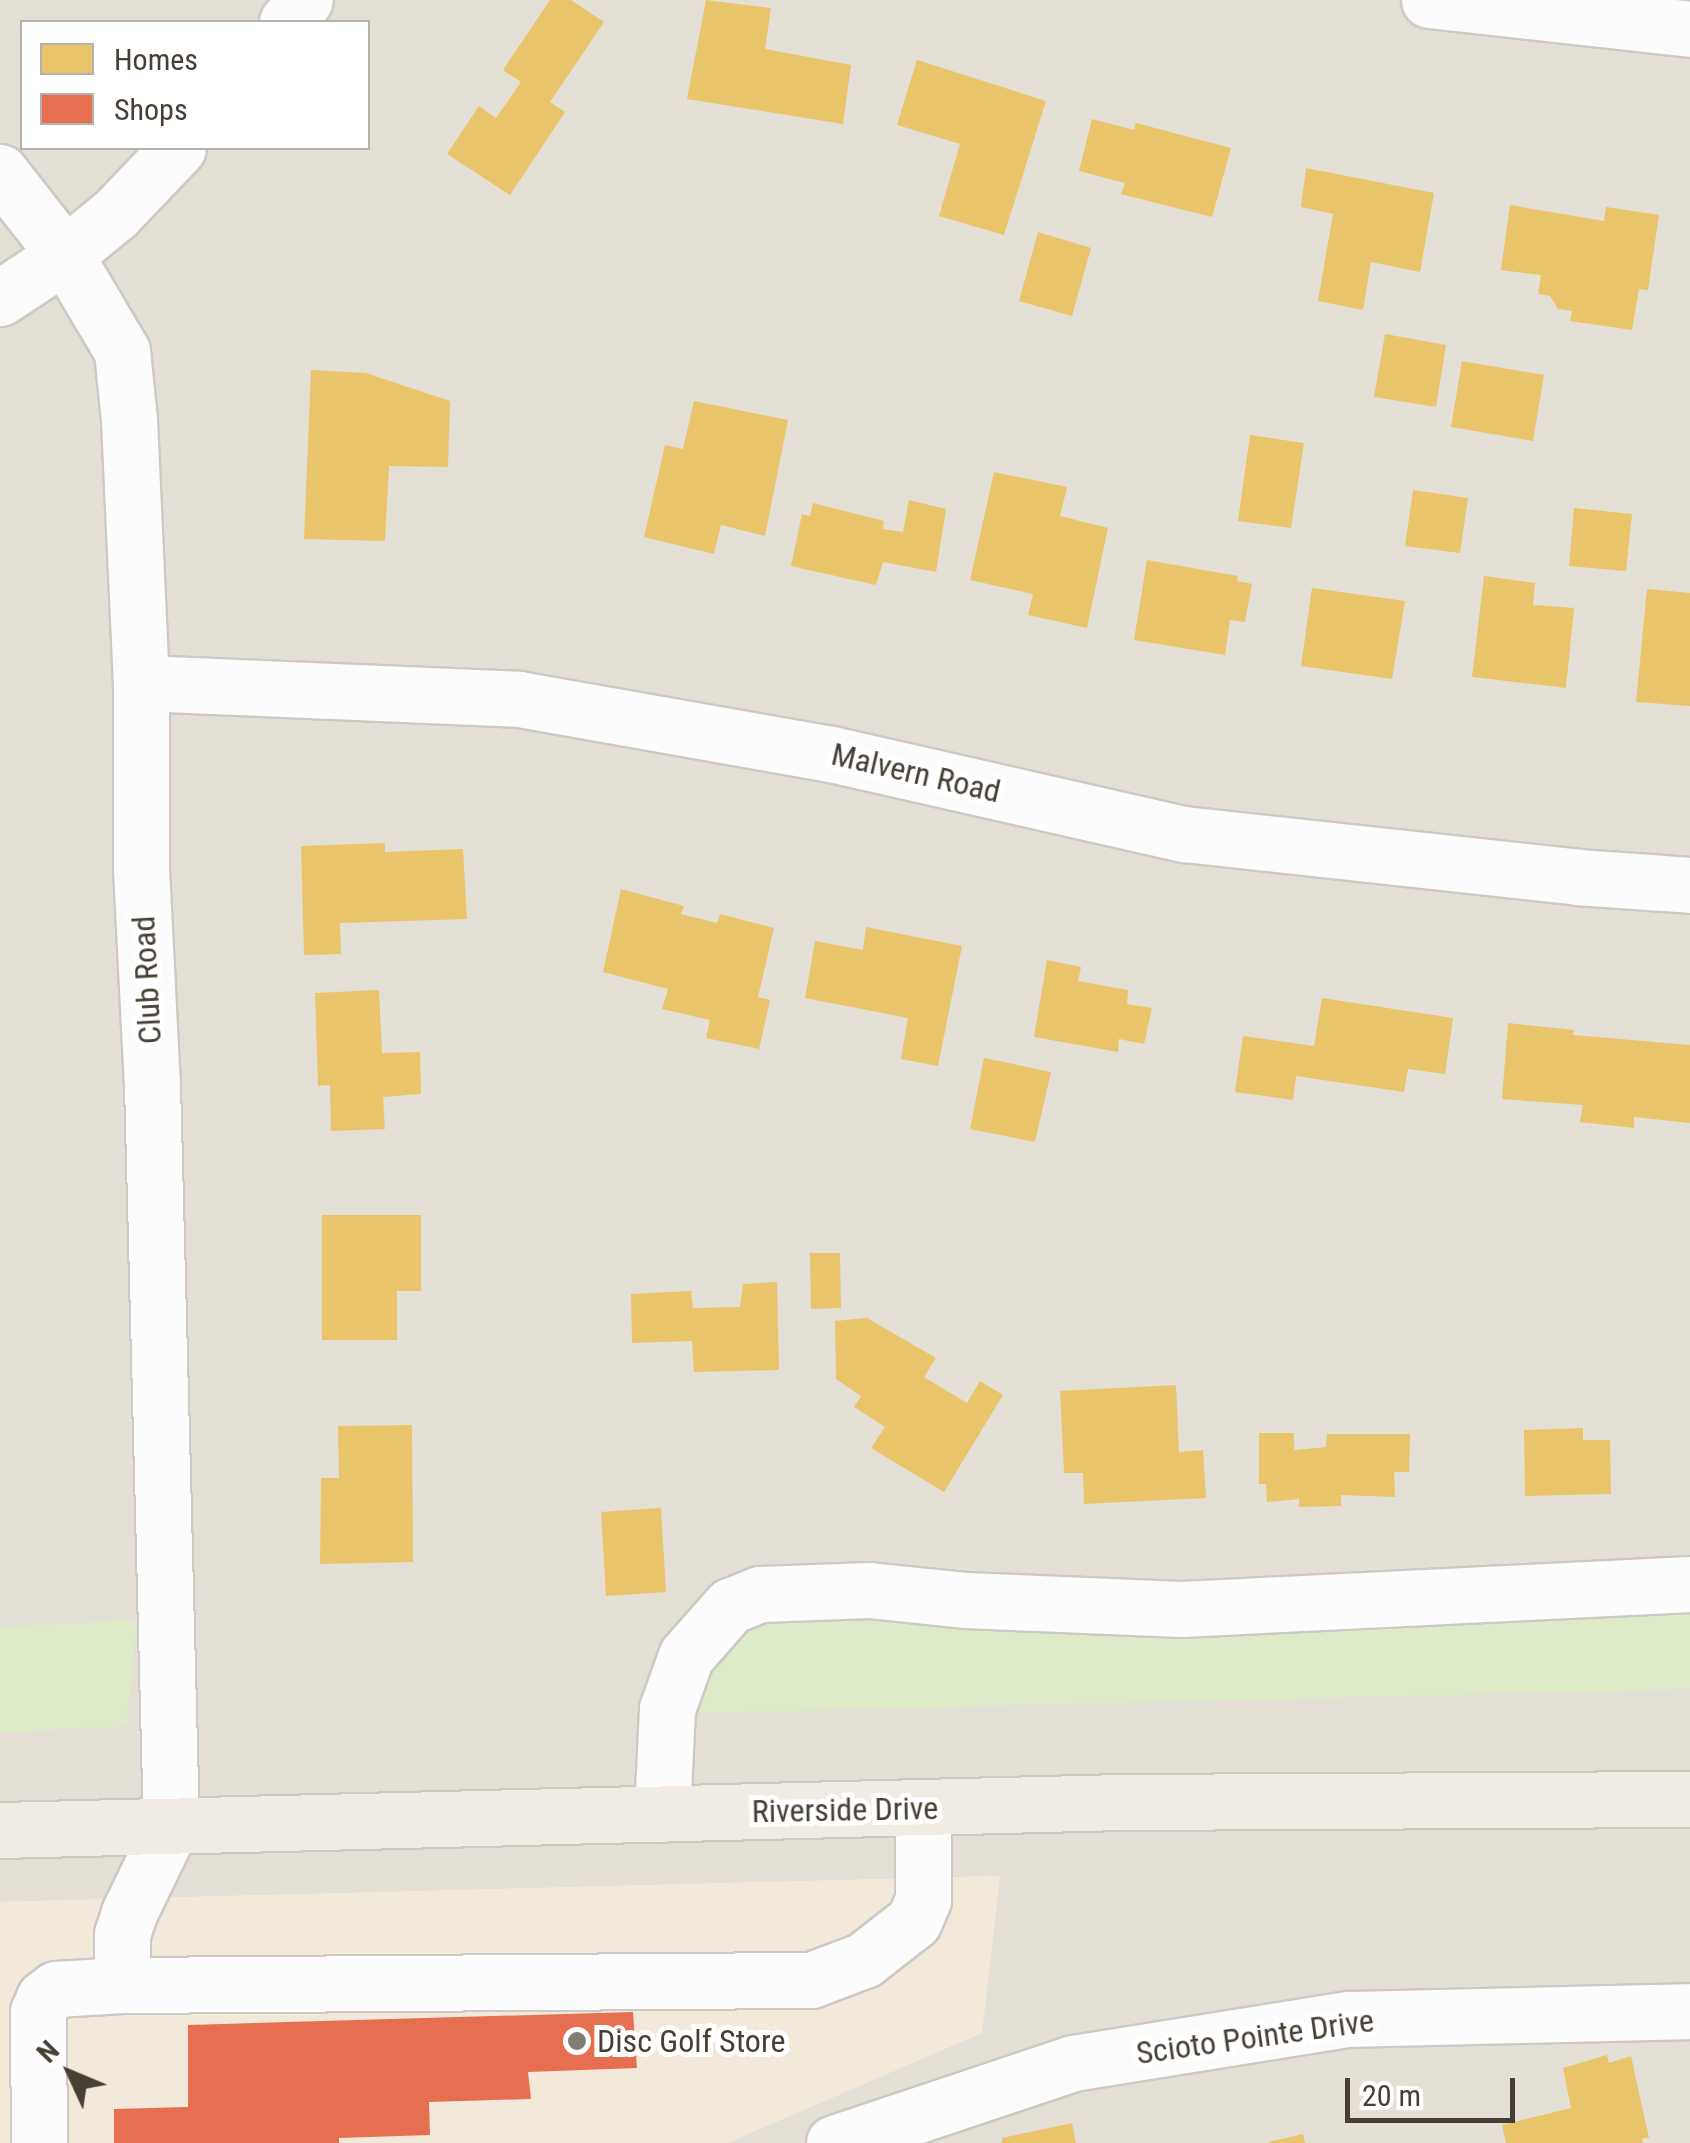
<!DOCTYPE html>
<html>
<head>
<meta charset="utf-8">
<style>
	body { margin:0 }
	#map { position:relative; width:1690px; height:2143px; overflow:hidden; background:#f0eee9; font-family:"Roboto Condensed",sans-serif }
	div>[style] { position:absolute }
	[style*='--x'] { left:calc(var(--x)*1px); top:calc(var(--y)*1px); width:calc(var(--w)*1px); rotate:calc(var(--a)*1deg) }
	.residential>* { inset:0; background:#e4e0d6 }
	.commercial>* { inset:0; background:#f3e9db }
	.green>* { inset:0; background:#deebc8 }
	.homes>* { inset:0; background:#e9c46a }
	.shops>* { inset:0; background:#e76f51 }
	.roads { filter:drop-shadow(2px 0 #cdcac5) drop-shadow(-2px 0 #cdcac5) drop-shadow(0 2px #cdcac5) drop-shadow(0 -2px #cdcac5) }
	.minor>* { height:55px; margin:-27.5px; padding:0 27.5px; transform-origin:27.5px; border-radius:27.5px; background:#fdfcfc }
	.major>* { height:55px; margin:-27.5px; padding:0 27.5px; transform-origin:27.5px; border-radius:27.5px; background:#f1ece3 }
	.dots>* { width:28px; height:28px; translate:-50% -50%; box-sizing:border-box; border:5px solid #fff; border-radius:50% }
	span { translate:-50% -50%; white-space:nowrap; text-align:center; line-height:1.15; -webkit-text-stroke:10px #fff; paint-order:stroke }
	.street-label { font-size:32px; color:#463f35 }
	.poi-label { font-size:32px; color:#463f35 }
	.left { translate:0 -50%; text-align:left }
	.legend { position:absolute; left:20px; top:20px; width:350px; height:130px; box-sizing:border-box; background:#fff; border:2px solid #b5b2ae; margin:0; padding:12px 18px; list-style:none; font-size:30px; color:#463f35 }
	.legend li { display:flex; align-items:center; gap:20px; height:50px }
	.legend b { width:50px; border:2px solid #b5b2ae }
	.north { position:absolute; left:20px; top:2023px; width:100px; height:100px; -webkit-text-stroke:8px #fff; paint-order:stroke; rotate:314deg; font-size:28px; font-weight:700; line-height:40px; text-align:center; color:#463f35 }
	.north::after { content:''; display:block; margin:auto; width:35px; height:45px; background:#463f35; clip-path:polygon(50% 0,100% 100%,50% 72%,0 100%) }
	.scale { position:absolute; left:1345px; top:2078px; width:170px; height:45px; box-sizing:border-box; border:5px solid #463f35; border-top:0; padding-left:12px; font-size:30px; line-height:35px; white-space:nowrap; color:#463f35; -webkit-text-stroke:8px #fff; paint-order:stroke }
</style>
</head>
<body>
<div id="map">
	<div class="residential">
		<div style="clip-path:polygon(evenodd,0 0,1690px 0,1690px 2143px,727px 2143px,981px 2033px,999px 1876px,0 1902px,0 0,22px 22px,368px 22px,368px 148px,22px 148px,22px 22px)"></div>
	</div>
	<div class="commercial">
		<div style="clip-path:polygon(1000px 1876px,982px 2033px,727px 2143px,0 2143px,0 1902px)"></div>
	</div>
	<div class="green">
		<div style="clip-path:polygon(1690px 1567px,1690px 1689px,697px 1713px,714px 1600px,990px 1579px,1349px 1581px)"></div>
		<div style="clip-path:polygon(137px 1620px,126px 1726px,0 1732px,0 1627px)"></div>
	</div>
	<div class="homes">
		<div style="clip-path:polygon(550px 0,571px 0,604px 22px,550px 102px,565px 112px,510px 195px,447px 154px,479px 106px,496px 118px,519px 85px,521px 82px,503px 70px)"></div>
		<div style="clip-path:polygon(706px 0,771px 8px,765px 49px,851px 65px,843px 124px,687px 99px)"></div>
		<div style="clip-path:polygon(917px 60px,1046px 101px,1004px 235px,939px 216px,960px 144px,897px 125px)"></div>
		<div style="clip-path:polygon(1092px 119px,1134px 130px,1136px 123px,1231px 148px,1212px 217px,1121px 194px,1125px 183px,1079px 171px)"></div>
		<div style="clip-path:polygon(1306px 168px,1434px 193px,1420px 272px,1371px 262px,1363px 310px,1318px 301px,1333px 214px,1301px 207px)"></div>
		<div style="clip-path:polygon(1510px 205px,1604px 221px,1606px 207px,1659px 215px,1648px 290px,1639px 289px,1632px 330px,1570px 321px,1572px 311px,1558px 309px,1550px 296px,1538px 294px,1541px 275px,1501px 270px)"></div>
		<div style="clip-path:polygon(1038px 232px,1091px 248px,1072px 316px,1019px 301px)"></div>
		<div style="clip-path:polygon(1385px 334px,1446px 345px,1436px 407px,1374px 397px)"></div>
		<div style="clip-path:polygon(1462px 361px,1544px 375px,1533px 441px,1451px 427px)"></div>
		<div style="clip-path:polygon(311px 370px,366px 373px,450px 401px,448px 467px,389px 466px,385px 541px,304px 539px)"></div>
		<div style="clip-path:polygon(694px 401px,788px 420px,765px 536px,721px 525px,714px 554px,644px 537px,665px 445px,683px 449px)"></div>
		<div style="clip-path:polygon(1250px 435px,1304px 443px,1291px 528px,1238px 521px)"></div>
		<div style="clip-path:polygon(994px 472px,1067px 487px,1060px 516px,1108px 528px,1087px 628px,1028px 615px,1033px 594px,970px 580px)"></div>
		<div style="clip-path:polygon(1413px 490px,1468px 498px,1460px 553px,1405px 546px)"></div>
		<div style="clip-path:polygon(909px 500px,946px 509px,936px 572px,883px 562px,876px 585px,791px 566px,802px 514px,810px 516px,813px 503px,884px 521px,883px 529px,903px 532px)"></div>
		<div style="clip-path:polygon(1574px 508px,1632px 514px,1626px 571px,1569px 566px)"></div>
		<div style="clip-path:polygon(1147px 560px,1238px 576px,1237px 581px,1252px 584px,1245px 622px,1230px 620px,1225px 655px,1134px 640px)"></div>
		<div style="clip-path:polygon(1484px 576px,1535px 583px,1533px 605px,1574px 608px,1566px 688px,1472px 677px)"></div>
		<div style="clip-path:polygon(1312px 588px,1405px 601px,1392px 679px,1301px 666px)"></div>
		<div style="clip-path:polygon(1647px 589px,1690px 593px,1690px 706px,1636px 702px)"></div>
		<div style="clip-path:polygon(385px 843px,385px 852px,463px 849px,467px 919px,340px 923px,341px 954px,304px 955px,301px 846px)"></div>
		<div style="clip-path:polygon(621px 889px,684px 906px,681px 914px,717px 923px,720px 914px,774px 928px,758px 997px,770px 1000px,759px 1049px,706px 1038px,710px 1020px,662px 1009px,668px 989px,603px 972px)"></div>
		<div style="clip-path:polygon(866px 927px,962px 946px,938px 1066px,901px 1059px,908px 1018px,805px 998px,815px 941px,863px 950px)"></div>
		<div style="clip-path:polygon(1047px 960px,1081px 967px,1078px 981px,1128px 990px,1127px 1004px,1152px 1008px,1144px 1044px,1119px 1039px,1118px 1052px,1034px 1037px)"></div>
		<div style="clip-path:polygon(379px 990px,382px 1053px,420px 1052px,421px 1094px,383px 1097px,385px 1129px,331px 1131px,330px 1085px,318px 1086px,315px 993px)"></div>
		<div style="clip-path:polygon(1322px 998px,1453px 1018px,1445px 1074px,1408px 1069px,1404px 1092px,1296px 1076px,1293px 1100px,1235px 1092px,1243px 1036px,1314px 1046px)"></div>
		<div style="clip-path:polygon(1508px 1023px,1574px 1030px,1573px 1035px,1690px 1045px,1690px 1123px,1634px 1117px,1634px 1128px,1580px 1122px,1583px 1105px,1502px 1099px)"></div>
		<div style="clip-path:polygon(984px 1058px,1051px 1072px,1035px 1142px,970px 1129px)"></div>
		<div style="clip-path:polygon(322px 1215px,421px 1215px,421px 1291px,397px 1291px,397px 1340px,322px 1340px)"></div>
		<div style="clip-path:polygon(810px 1253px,840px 1253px,841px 1308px,811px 1309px)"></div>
		<div style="clip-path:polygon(777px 1282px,779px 1370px,694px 1372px,692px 1341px,632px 1343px,631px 1294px,691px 1291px,693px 1308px,740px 1307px,743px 1284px)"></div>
		<div style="clip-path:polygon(867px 1318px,936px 1358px,924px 1377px,967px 1403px,980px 1381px,1003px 1395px,944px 1492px,871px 1448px,885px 1427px,854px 1407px,861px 1396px,836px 1379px,835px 1321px)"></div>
		<div style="clip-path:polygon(1176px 1385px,1179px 1452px,1203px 1450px,1206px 1498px,1084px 1504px,1083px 1473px,1064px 1473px,1060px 1391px)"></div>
		<div style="clip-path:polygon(412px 1425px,413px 1562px,320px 1564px,321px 1478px,339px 1478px,338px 1426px)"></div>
		<div style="clip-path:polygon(1583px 1428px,1583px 1440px,1610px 1440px,1611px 1494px,1525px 1496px,1524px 1430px)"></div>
		<div style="clip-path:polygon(1259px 1433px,1294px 1433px,1294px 1450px,1326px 1447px,1327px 1434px,1410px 1434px,1409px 1472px,1394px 1472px,1395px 1497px,1341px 1495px,1341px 1506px,1299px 1507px,1299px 1499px,1267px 1502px,1266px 1484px,1259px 1484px)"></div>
		<div style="clip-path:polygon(661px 1508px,666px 1592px,606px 1596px,601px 1512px)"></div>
		<div style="clip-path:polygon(1607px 2055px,1609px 2063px,1631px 2056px,1649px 2138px,1642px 2138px,1643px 2143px,1506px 2143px,1502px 2125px,1571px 2108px,1563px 2068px)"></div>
		<div style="clip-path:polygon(1072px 2123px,1076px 2143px,1002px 2143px,1002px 2138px)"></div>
		<div style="clip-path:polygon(1303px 2134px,1305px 2143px,1269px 2143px,1269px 2142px)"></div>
	</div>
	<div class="shops">
		<div style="clip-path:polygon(633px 2012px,637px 2068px,528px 2072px,531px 2099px,429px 2102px,430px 2135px,339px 2138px,339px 2143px,114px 2143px,114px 2109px,188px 2107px,188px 2025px)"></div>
	</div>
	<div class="roads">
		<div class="minor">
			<div style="--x:1429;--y:0;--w:263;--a:6.3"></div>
			<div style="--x:287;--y:22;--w:28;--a:-51"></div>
			<div style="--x:0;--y:172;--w:105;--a:51.9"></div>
			<div style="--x:65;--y:255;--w:112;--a:59.3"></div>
			<div style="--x:122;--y:351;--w:69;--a:84.2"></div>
			<div style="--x:129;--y:420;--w:263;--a:87.4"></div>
			<div style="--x:141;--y:683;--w:186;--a:90"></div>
			<div style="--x:141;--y:869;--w:215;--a:87.1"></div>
			<div style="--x:152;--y:1084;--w:742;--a:88.53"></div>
			<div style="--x:171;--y:1826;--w:97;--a:115.8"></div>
			<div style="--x:129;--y:1913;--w:22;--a:108"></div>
			<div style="--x:122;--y:1934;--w:51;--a:90"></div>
			<div style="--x:122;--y:1985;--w:66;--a:176.5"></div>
			<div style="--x:56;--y:1989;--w:15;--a:143"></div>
			<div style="--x:44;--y:1998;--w:15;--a:113"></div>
			<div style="--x:38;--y:2012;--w:131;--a:89.6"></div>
			<div style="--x:0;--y:298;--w:78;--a:-33.5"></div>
			<div style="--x:65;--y:255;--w:65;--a:-39.4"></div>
			<div style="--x:115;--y:214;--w:91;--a:-46.3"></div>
			<div style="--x:141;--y:683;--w:378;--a:2.4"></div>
			<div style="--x:519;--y:699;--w:317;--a:10"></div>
			<div style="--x:831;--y:754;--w:362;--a:12.8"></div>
			<div style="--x:1184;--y:834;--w:395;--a:6.2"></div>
			<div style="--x:1577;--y:877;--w:113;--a:4"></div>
			<div style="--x:662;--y:1814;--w:105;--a:-87.3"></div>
			<div style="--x:667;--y:1709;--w:56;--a:-70.3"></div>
			<div style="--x:686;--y:1656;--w:67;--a:-48.7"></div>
			<div style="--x:730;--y:1606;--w:32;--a:-22"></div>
			<div style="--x:760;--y:1594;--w:109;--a:-2.1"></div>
			<div style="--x:869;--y:1590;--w:98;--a:5.9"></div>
			<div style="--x:966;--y:1600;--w:215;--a:2.4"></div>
			<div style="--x:1181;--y:1609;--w:510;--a:-2.81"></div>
			<div style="--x:122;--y:1985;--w:689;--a:-0.42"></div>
			<div style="--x:811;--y:1980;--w:57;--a:-20.7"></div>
			<div style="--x:864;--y:1960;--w:63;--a:-38"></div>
			<div style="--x:914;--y:1921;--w:23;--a:-67"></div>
			<div style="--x:923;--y:1900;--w:92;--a:-90"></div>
			<div style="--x:834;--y:2143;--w:252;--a:-18.5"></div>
			<div style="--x:1073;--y:2063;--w:278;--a:-9.1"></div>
			<div style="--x:1348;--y:2019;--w:342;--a:-1.3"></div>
		</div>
		<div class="major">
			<div style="--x:0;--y:1830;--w:1119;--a:-1.43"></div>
			<div style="--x:1119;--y:1802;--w:571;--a:-0.3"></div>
		</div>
	</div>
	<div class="dots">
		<div style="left:577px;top:2041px;background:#827c74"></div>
	</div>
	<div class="street-label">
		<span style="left:916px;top:773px;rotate:13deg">Malvern Road</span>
		<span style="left:147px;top:980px;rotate:-93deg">Club Road</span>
		<span style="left:845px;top:1810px;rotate:-1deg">Riverside Drive</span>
		<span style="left:1255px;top:2037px;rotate:-8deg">Scioto Pointe Drive</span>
	</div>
	<div class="poi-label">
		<span class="left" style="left:597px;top:2041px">Disc Golf Store</span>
	</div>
	<ul class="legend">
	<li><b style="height:28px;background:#e9c46a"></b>Homes</li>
	<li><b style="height:28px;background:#e76f51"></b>Shops</li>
	</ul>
	<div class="north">N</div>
	<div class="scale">20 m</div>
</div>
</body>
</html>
